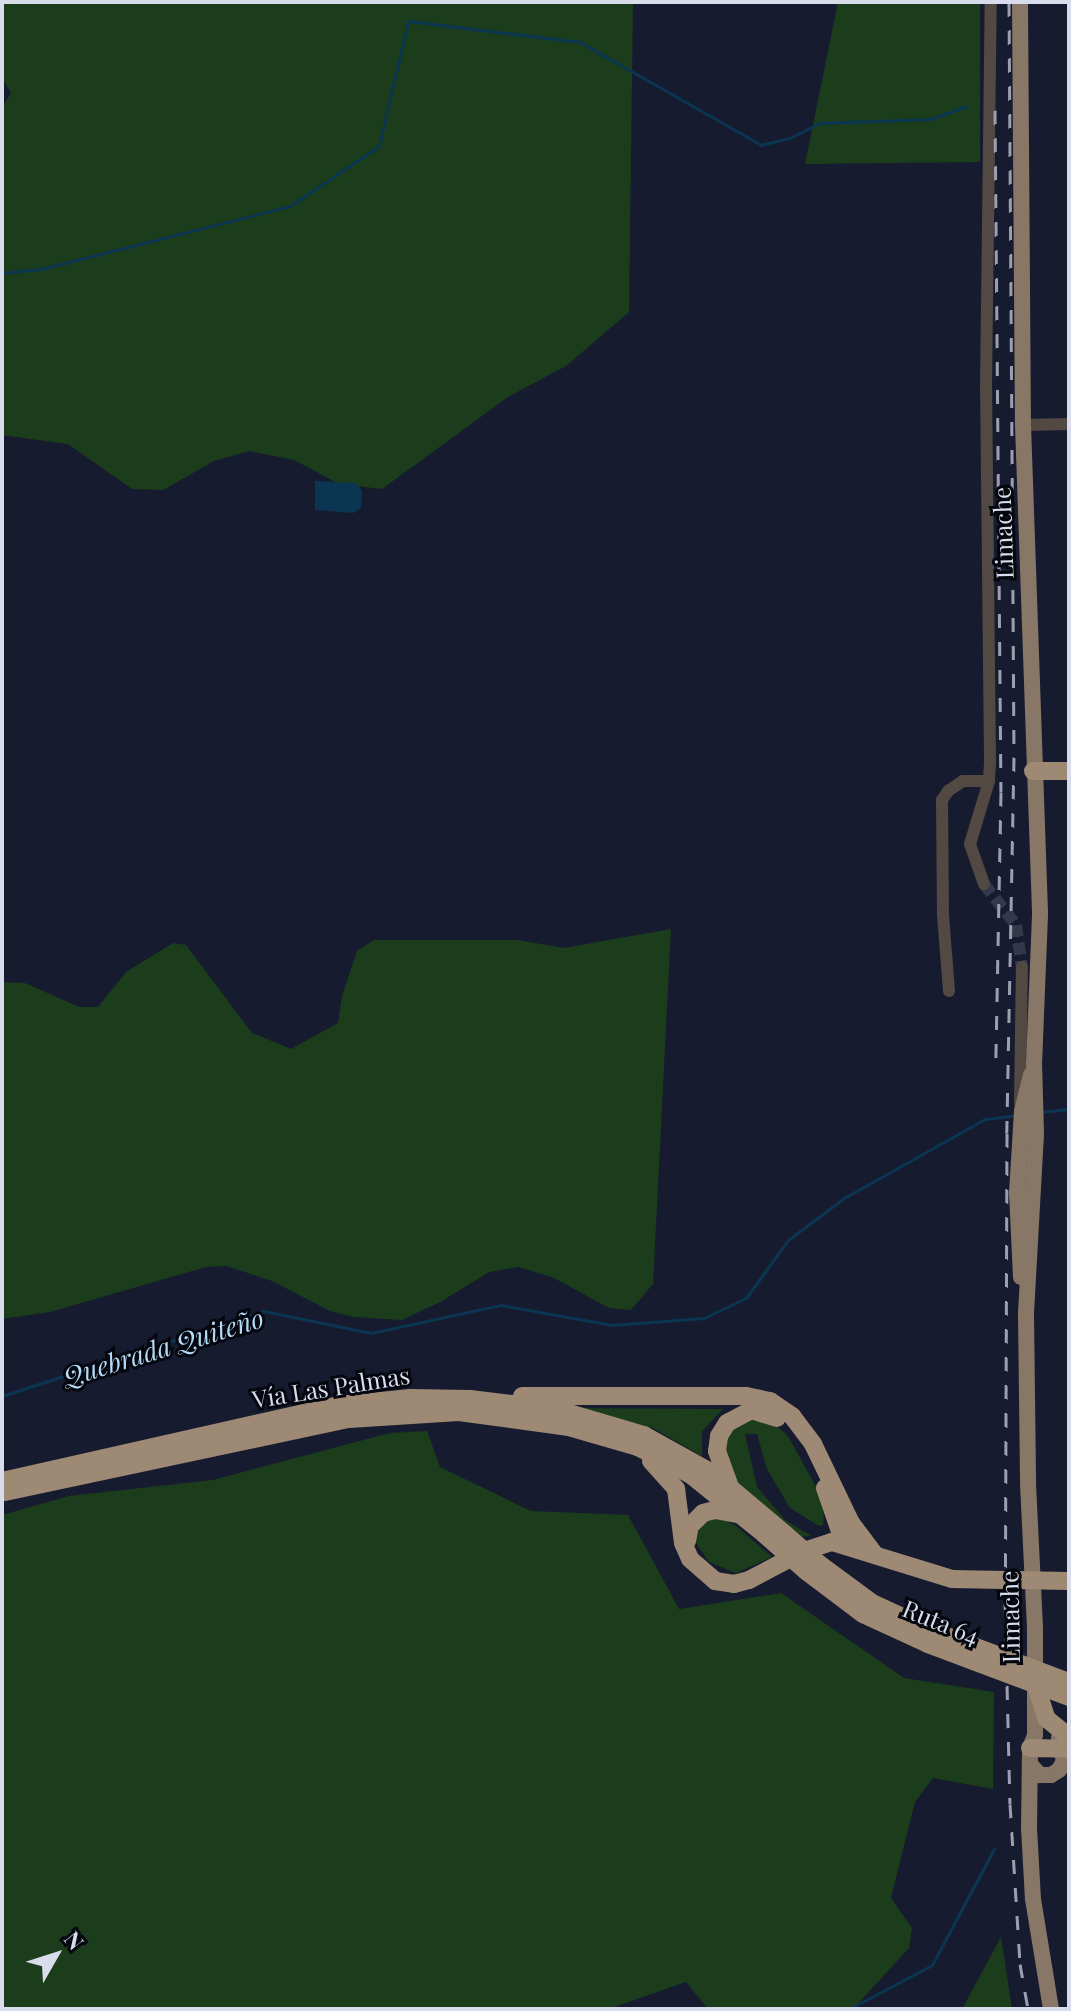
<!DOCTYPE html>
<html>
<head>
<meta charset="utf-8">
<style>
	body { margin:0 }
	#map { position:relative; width:1071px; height:2011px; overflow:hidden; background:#171b2f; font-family:"Playfair Display",serif }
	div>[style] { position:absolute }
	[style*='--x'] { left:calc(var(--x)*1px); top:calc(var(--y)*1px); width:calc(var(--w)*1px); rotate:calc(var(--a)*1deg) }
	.green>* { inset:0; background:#1b3d1b }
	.water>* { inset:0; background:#0b3651 }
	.stream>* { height:3px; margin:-1.5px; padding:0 1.5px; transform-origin:1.5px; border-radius:1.5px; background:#0b3651 }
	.minor-tunnel>* { height:12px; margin-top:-6px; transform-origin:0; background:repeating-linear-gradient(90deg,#34384b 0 12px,transparent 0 18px) }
	.minor>* { height:12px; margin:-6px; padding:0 6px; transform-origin:6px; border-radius:6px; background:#524a42 }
	.major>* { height:16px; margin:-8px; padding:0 8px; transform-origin:8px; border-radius:8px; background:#876 }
	.highway>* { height:18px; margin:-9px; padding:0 9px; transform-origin:9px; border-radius:9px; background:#9d8974 }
	.rail>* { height:3px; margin-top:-1.5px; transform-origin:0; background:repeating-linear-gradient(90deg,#9b9faf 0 14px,transparent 0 28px) }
	.highway-bridge>* { height:18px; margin:-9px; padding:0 9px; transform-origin:9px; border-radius:9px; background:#9d8974 }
	span { translate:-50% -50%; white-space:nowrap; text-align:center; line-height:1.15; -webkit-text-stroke:6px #05070f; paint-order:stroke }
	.street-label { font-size:24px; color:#d9ddeb }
	.water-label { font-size:26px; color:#b5dbf7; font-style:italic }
	.frame { position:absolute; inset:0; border:4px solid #d9ddeb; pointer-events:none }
	.north { position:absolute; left:16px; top:1915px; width:80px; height:80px; -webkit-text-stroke:6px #05070f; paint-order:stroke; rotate:51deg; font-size:22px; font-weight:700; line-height:32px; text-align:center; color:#d9ddeb }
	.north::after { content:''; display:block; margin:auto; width:28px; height:36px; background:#d9ddeb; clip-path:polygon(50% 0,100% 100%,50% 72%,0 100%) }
</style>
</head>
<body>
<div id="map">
	<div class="green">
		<div style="clip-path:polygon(2px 2px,633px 2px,629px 312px,566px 366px,508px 397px,382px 489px,339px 484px,294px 460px,249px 451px,214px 461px,163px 490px,132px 489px,68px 444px,2px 435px,2px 107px,11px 93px,2px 78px)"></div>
		<div style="clip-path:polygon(838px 2px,980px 2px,980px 162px,805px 164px)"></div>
		<div style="clip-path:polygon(671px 929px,653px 1284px,631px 1310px,609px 1308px,554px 1278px,519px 1267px,489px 1272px,442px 1301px,402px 1320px,354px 1317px,330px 1311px,272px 1281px,227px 1266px,206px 1267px,50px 1312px,2px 1319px,2px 982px,25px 983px,79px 1007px,98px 1007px,126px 972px,173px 943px,186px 945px,252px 1033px,291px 1049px,338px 1023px,342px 996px,357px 951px,374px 940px,518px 940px,564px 948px)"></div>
		<div style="clip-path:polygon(567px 1408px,723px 1409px,702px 1431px,702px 1456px,651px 1427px)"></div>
		<div style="clip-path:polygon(745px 1416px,770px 1420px,788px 1436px,820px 1494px,824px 1517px,823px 1525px,819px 1526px,790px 1508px,767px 1469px,757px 1434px,745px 1434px,757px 1487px,785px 1520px,811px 1536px,797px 1537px,751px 1499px,731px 1476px,724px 1446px,728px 1433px)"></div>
		<div style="clip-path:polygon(427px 1431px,440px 1467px,531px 1511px,628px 1515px,679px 1609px,781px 1593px,904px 1678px,994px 1692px,993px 1789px,933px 1778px,915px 1802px,891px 1898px,912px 1928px,909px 1948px,853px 2009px,708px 2009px,686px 1982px,608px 2009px,2px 2009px,2px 1515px,69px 1496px,213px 1480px,390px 1433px)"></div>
		<div style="clip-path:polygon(720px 1517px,735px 1525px,772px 1557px,736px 1573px,709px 1562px,694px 1540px,705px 1519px)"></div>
		<div style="clip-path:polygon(1001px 1937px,1012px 2009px,962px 2009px)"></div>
	</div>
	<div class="water">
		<div style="clip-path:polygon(315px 481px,356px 483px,362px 491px,361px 508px,353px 513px,315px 510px)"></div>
	</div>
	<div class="stream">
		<div style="--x:2;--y:273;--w:39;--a:-6"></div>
		<div style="--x:41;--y:269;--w:257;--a:-14.2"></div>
		<div style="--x:290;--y:206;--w:107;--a:-34"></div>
		<div style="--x:379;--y:146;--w:128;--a:-76.9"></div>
		<div style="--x:408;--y:21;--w:173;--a:7"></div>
		<div style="--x:580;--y:42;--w:208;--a:29.6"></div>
		<div style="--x:761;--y:145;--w:30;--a:-14"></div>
		<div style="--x:790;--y:138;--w:33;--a:-27"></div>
		<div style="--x:819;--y:123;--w:112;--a:-2"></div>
		<div style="--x:931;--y:119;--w:38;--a:-20"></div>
		<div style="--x:1041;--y:1112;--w:28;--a:-6"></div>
		<div style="--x:2;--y:1396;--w:275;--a:-18"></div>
		<div style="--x:264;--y:1311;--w:109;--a:11.6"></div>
		<div style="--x:371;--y:1333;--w:133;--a:-12.2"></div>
		<div style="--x:501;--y:1305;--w:113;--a:10.2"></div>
		<div style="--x:612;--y:1325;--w:92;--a:-4.4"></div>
		<div style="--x:704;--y:1318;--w:47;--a:-25.5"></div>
		<div style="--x:746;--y:1298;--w:72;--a:-54.1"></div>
		<div style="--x:788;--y:1240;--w:70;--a:-36.9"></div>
		<div style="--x:844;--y:1198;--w:162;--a:-29.3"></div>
		<div style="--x:985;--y:1119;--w:33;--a:-7"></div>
		<div style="--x:849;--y:2009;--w:94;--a:-27.9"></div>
		<div style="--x:932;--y:1965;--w:132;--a:-61.9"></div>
	</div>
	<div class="minor-tunnel">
		<div style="--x:984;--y:884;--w:52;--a:52"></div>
		<div style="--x:1016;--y:925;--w:42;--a:81.9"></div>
	</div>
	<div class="minor">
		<div style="--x:1023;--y:425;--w:46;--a:-1.2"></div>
		<div style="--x:984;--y:884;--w:42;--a:-109.3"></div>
		<div style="--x:970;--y:844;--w:66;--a:-73.2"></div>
		<div style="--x:989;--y:781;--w:21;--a:-87"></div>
		<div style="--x:990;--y:760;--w:372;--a:-90.6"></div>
		<div style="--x:986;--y:388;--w:386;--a:-89.3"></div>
		<div style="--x:949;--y:991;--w:76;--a:-94.5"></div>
		<div style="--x:943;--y:915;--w:115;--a:-90.5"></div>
		<div style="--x:942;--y:800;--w:11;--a:-56"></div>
		<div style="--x:948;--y:791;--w:18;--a:-34"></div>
		<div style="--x:963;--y:781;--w:26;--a:0"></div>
		<div style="--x:1020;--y:1103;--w:136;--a:-89.2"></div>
	</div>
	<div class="major">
		<div style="--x:1020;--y:2;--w:423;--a:89.6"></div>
		<div style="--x:1023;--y:425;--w:490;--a:88"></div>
		<div style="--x:1040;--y:915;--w:147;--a:92.3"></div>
		<div style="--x:1034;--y:1062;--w:72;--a:88.4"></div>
		<div style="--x:1036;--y:1134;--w:180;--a:93.2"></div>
		<div style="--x:1026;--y:1314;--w:170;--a:89.3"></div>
		<div style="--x:1028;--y:1484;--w:145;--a:87.2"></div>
		<div style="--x:1035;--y:1629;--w:106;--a:90"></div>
		<div style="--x:1035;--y:1735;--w:14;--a:111"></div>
		<div style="--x:1030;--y:1748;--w:80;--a:90.7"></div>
		<div style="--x:1029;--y:1828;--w:71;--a:86.8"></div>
		<div style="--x:1033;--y:1899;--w:111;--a:80.7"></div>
		<div style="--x:1021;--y:1277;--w:84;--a:-92.7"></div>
		<div style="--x:1017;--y:1193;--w:82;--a:-86.5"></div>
		<div style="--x:1022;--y:1111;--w:38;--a:-76"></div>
		<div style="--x:1030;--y:1764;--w:15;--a:48"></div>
		<div style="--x:1040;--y:1775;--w:11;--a:0"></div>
		<div style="--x:1051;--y:1775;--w:9;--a:-32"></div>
		<div style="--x:1059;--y:1770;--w:10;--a:-61"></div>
		<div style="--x:1064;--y:1761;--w:24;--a:-102"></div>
	</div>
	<div class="highway">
		<div style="--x:1033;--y:771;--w:36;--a:0"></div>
		<div style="--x:522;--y:1396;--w:224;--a:0"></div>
		<div style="--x:746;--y:1396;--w:25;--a:12"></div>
		<div style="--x:770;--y:1401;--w:27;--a:34"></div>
		<div style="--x:792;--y:1416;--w:35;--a:53"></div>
		<div style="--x:813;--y:1444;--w:88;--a:64.3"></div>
		<div style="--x:851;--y:1523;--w:39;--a:53"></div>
		<div style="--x:651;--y:1461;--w:38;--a:48"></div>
		<div style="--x:676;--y:1489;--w:54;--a:82.6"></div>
		<div style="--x:683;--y:1543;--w:17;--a:66"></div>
		<div style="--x:690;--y:1559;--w:33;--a:41"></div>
		<div style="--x:715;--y:1581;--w:19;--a:9"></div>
		<div style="--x:734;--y:1584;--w:16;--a:-15"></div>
		<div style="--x:749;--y:1580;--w:62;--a:-27.8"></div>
		<div style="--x:804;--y:1551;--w:29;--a:-18"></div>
		<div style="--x:832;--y:1542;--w:126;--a:17.1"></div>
		<div style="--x:2;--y:1481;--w:346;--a:-12.7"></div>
		<div style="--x:340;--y:1405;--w:71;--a:-5.6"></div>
		<div style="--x:411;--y:1398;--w:59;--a:1"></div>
		<div style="--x:470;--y:1399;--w:86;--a:6.7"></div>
		<div style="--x:555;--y:1409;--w:93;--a:16.3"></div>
		<div style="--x:644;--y:1435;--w:80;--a:29.1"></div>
		<div style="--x:714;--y:1474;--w:93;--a:40.2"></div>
		<div style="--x:729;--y:1484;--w:35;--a:-110"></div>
		<div style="--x:717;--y:1451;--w:15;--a:-82"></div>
		<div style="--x:719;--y:1436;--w:15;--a:-58"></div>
		<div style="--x:727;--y:1423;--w:27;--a:-28"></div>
		<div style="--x:751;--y:1410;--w:27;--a:17"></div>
		<div style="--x:825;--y:1488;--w:58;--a:70.9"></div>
		<div style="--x:5;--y:1492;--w:352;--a:-12"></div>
		<div style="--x:349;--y:1419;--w:110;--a:-3.6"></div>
		<div style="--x:459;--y:1412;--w:111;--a:7.8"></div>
		<div style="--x:569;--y:1427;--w:72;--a:16.2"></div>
		<div style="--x:638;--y:1447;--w:60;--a:27.8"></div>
		<div style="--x:691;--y:1475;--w:94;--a:38.9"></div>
		<div style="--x:687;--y:1541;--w:15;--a:-79"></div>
		<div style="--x:690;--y:1526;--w:18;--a:-45"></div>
		<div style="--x:703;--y:1513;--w:12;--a:-14"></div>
		<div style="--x:715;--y:1510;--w:22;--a:10"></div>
		<div style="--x:818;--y:1563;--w:67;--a:36.5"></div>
		<div style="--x:872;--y:1603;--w:67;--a:24.7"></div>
		<div style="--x:806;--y:1571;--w:71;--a:37"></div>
		<div style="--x:863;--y:1614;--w:72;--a:24.8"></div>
		<div style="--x:1035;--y:1683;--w:38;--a:72"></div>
		<div style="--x:1047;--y:1719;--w:28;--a:39"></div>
		<div style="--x:1030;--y:1748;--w:39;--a:1"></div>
	</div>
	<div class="rail">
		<div style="--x:1009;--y:2;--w:755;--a:89.62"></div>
		<div style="--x:1014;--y:757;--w:376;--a:91.1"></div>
		<div style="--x:1007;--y:1133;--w:469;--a:90.2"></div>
		<div style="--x:1005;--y:1602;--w:202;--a:88.6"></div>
		<div style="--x:1010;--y:1804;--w:160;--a:86.4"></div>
		<div style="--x:1020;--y:1964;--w:46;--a:79.9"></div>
		<div style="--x:995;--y:110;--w:682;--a:89.5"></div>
		<div style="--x:1001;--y:792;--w:270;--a:91.1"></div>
	</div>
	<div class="highway-bridge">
		<div style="--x:764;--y:1534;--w:56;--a:41.4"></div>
		<div style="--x:785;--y:1534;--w:44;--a:41.3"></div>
		<div style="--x:952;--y:1579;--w:117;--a:1"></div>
		<div style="--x:933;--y:1631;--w:145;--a:20.6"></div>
		<div style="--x:928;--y:1644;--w:151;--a:20.6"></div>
	</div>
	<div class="street-label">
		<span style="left:1003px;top:533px;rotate:-92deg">Limache</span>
		<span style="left:331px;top:1387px;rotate:-9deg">Vía Las Palmas</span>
		<span style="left:1010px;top:1617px;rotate:-91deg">Limache</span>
		<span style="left:941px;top:1622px;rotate:22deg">Ruta 64</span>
	</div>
	<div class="water-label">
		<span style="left:163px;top:1347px;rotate:-17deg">Quebrada Quiteño</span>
	</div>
	<div class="frame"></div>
	<div class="north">N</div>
</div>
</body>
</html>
